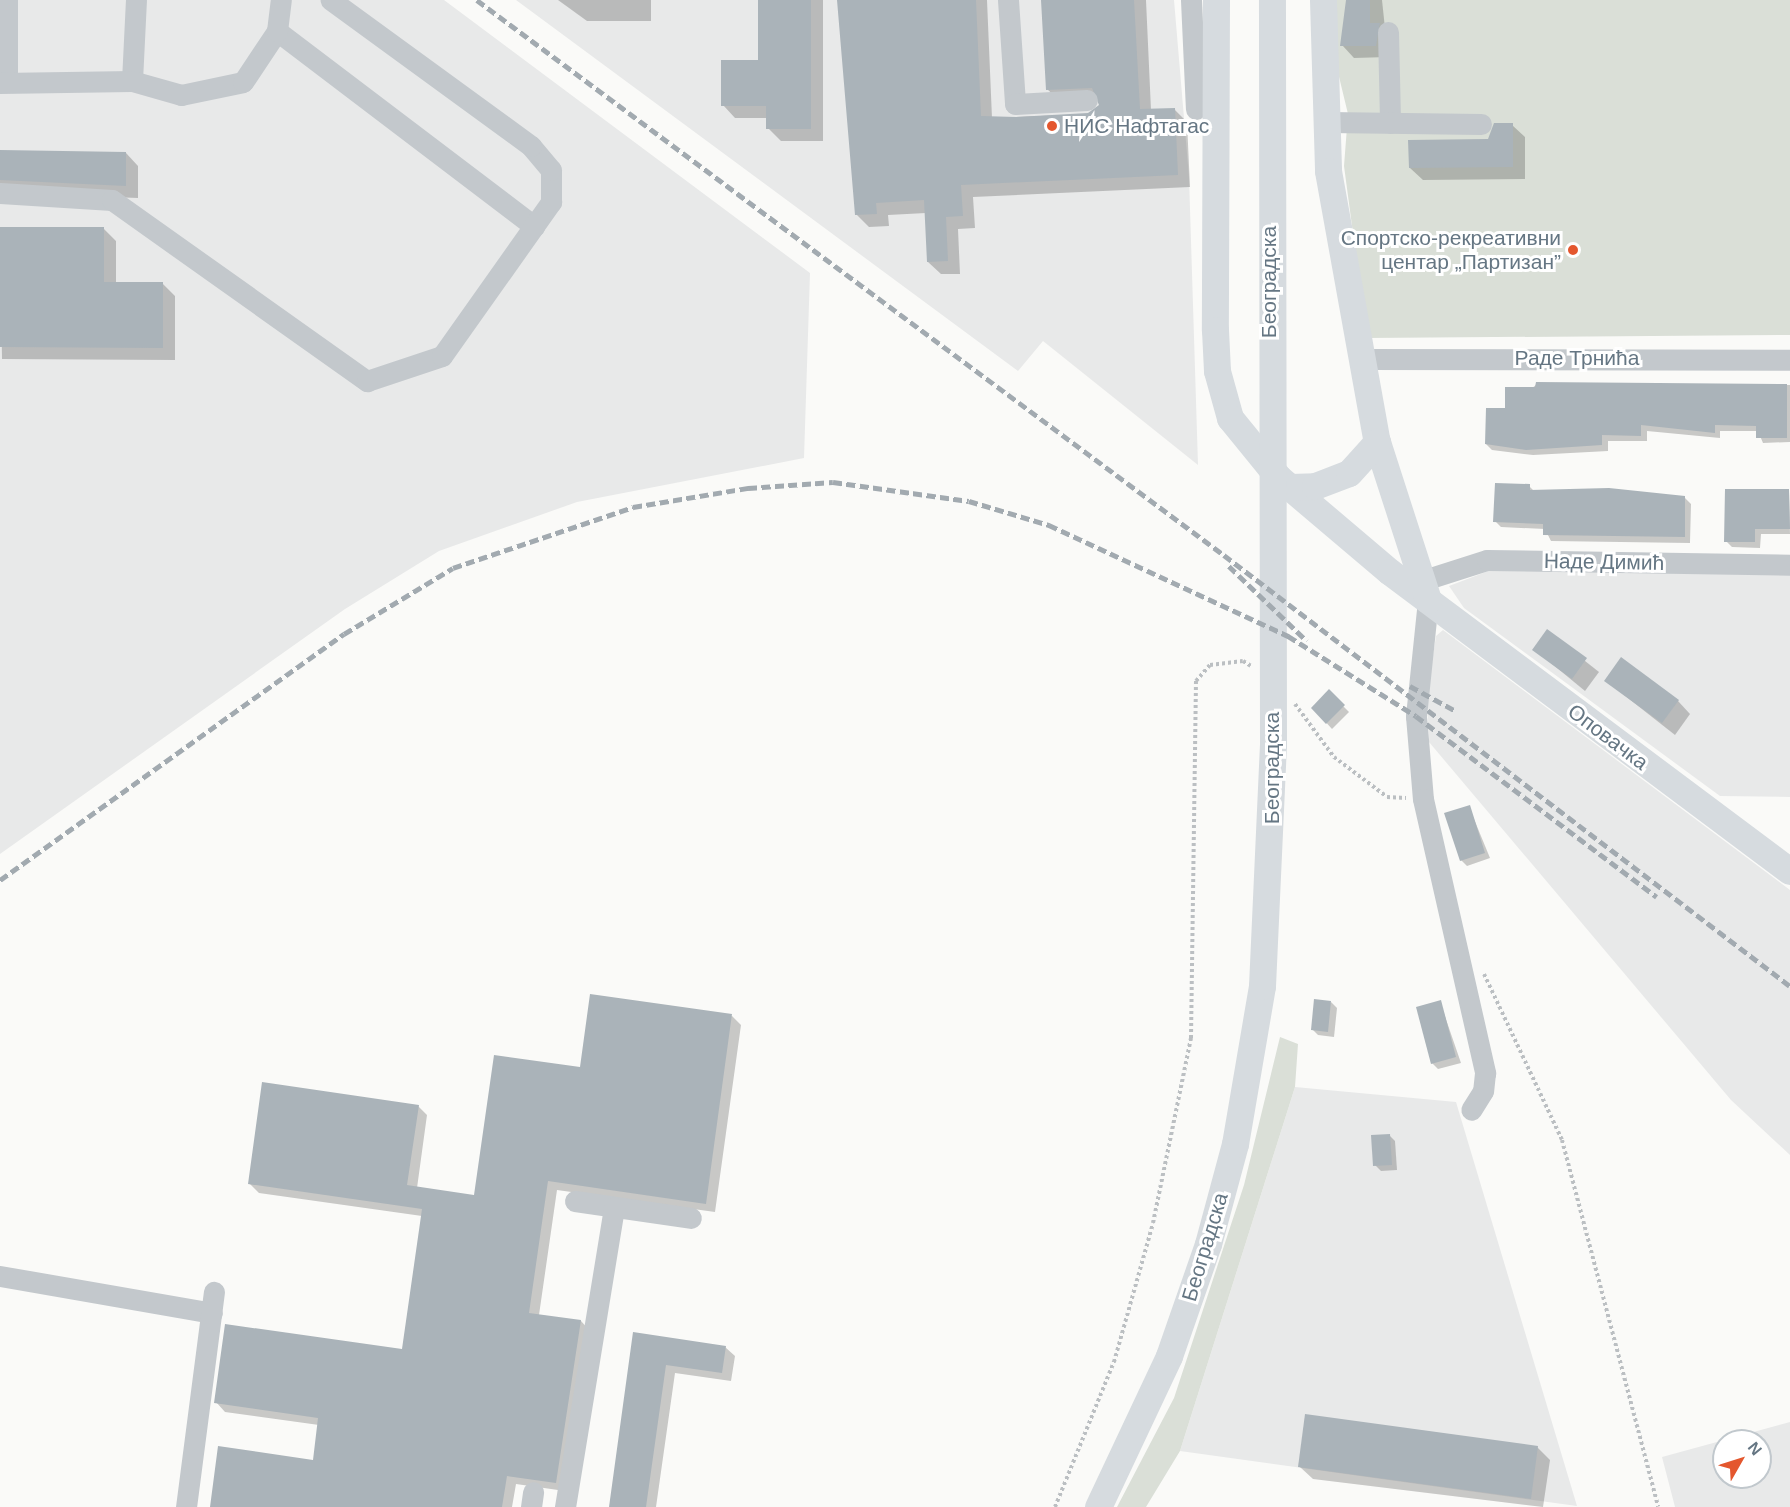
<!DOCTYPE html>
<html>
<head>
<meta charset="utf-8">
<style>
	body { margin:0 }
	#map { position:relative; width:1790px; height:1507px; overflow:hidden; background:#fafaf8; font-family:Helvetica,sans-serif }
	div>[style] { position:absolute }
	[style*='--x'] { left:calc(var(--x)*1px); top:calc(var(--y)*1px); width:calc(var(--w)*1px); rotate:calc(var(--a)*1deg) }
	.built>* { inset:0; background:#e8e9e9 }
	.green>* { inset:0; background:#dadfd7 }
	.shadow>* { inset:0; background:#0003 }
	.building>* { inset:0; background:#aab3b9 }
	.path>* { height:4px; margin-top:-2px; transform-origin:0; background:repeating-linear-gradient(90deg,#bbbfc2 0 3px,transparent 0 6px) }
	.minor>* { height:21px; margin:-10.5px; padding:0 10.5px; transform-origin:10.5px; border-radius:10.5px; background:#c3c8cc }
	.major>* { height:27px; margin:-13.5px; padding:0 13.5px; transform-origin:13.5px; border-radius:13.5px; background:#d6dbdf }
	.rail>* { height:4.5px; margin-top:-2.25px; transform-origin:0; background:repeating-linear-gradient(90deg,#a2aab0 0 9px,transparent 0 13.5px) }
	.dots>* { width:16px; height:16px; translate:-50% -50%; box-sizing:border-box; border:3px solid #fff; border-radius:50% }
	span { translate:-50% -50%; white-space:nowrap; text-align:center; line-height:1.15; -webkit-text-stroke:6px #fff; paint-order:stroke }
	.poi-label { font-size:21px; color:#657683 }
	.left { translate:0 -50%; text-align:left }
	.right { translate:-100% -50%; text-align:right }
	.street-label { font-size:21px; color:#657683 }
	.north { position:absolute; left:1712px; top:1429px; width:60px; height:60px; box-sizing:border-box; background:#fff; border:2px solid #c1c8cd; border-radius:50%; rotate:51deg; font-size:16px; font-weight:700; line-height:24px; text-align:center; color:#657683 }
	.north::after { content:''; display:block; margin:auto; width:21px; height:27px; background:#e4572e; clip-path:polygon(50% 0,100% 100%,50% 72%,0 100%) }
</style>
</head>
<body>
<div id="map">
	<div class="built">
		<div style="clip-path:polygon(0 0,444px 0,810px 273px,804px 458px,577px 502px,439px 551px,345px 609px,0 854px)"></div>
		<div style="clip-path:polygon(516px 0,1174px 0,1189px 177px,1198px 465px,1043px 341px,1018px 371px)"></div>
		<div style="clip-path:polygon(1491px 570px,1790px 575px,1790px 797px,1720px 796px,1464px 608px,1449px 586px)"></div>
		<div style="clip-path:polygon(1443px 630px,1790px 890px,1790px 1155px,1731px 1100px,1429px 742px,1427px 694px,1436px 636px)"></div>
		<div style="clip-path:polygon(1295px 1087px,1456px 1102px,1577px 1506px,1180px 1451px)"></div>
		<div style="clip-path:polygon(evenodd,1790px 1422px,1790px 1507px,1675px 1507px,1662px 1457px,1790px 1422px,1724px 1441px,1760px 1441px,1760px 1477px,1724px 1477px,1724px 1441px)"></div>
	</div>
	<div class="green">
		<div style="clip-path:polygon(1333px 0,1790px 0,1790px 335px,1367px 338px,1344px 166px,1348px 114px,1334px 56px)"></div>
		<div style="clip-path:polygon(1280px 1037px,1298px 1044px,1295px 1087px,1180px 1451px,1146px 1507px,1117px 1507px,1174px 1398px,1244px 1185px)"></div>
	</div>
	<div class="shadow">
		<div style="clip-path:polygon(558px 0,651px 0,651px 21px,587px 21px)"></div>
		<div style="clip-path:polygon(760px 0,823px 0,823px 141px,781px 141px,768px 128px,768px 118px,735px 118px,723px 105px,760px 61px)"></div>
		<div style="clip-path:polygon(839px 0,987px 0,992px 118px,1088px 114px,1100px 106px,1099px 101px,1060px 101px,1047px 89px,1043px 0,1146px 0,1151px 110px,1174px 109px,1187px 122px,1190px 187px,973px 197px,975px 228px,958px 229px,960px 274px,941px 274px,928px 262px,926px 213px,888px 215px,889px 226px,869px 227px,856px 214px)"></div>
		<div style="clip-path:polygon(1347px 0,1382px 0,1388px 57px,1354px 58px,1342px 45px)"></div>
		<div style="clip-path:polygon(1512px 125px,1525px 137px,1525px 179px,1423px 180px,1410px 168px,1489px 141px)"></div>
		<div style="clip-path:polygon(0 151px,126px 153px,138px 166px,138px 198px,0 193px)"></div>
		<div style="clip-path:polygon(0 228px,104px 229px,116px 241px,116px 283px,162px 283px,175px 296px,175px 360px,2px 359px)"></div>
		<div style="clip-path:polygon(1537px 384px,1790px 385px,1790px 442px,1763px 443px,1758px 431px,1720px 431px,1720px 438px,1647px 431px,1647px 441px,1608px 441px,1608px 451px,1533px 455px,1492px 450px,1486px 444px,1506px 410px)"></div>
		<div style="clip-path:polygon(1529px 486px,1535px 492px,1685px 498px,1691px 504px,1690px 543px,1551px 541px,1545px 529px,1501px 527px,1495px 521px)"></div>
		<div style="clip-path:polygon(1789px 491px,1790px 534px,1761px 534px,1760px 548px,1732px 547px,1726px 541px)"></div>
		<div style="clip-path:polygon(1547px 631px,1599px 672px,1585px 691px,1534px 649px)"></div>
		<div style="clip-path:polygon(1605px 680px,1678px 701px,1690px 714px,1675px 735px)"></div>
		<div style="clip-path:polygon(1329px 692px,1349px 712px,1332px 729px,1313px 708px)"></div>
		<div style="clip-path:polygon(1469px 807px,1490px 858px,1467px 866px,1461px 860px)"></div>
		<div style="clip-path:polygon(1331px 1002px,1337px 1008px,1334px 1037px,1318px 1035px,1312px 1029px)"></div>
		<div style="clip-path:polygon(1440px 1002px,1461px 1063px,1438px 1069px,1432px 1063px)"></div>
		<div style="clip-path:polygon(732px 1016px,741px 1025px,715px 1212px,557px 1190px,539px 1315px,581px 1321px,590px 1331px,565px 1491px,516px 1484px,512px 1507px,211px 1507px,314px 1461px,319px 1425px,225px 1412px,216px 1402px,403px 1351px,422px 1216px,259px 1193px,250px 1184px,418px 1106px,427px 1115px,417px 1188px,475px 1197px,581px 1069px)"></div>
		<div style="clip-path:polygon(1389px 1135px,1395px 1141px,1397px 1170px,1381px 1171px,1375px 1165px)"></div>
		<div style="clip-path:polygon(634px 1334px,725px 1347px,735px 1356px,731px 1381px,675px 1373px,656px 1507px,612px 1507px)"></div>
		<div style="clip-path:polygon(1537px 1447px,1550px 1460px,1543px 1507px,1313px 1479px,1300px 1467px)"></div>
	</div>
	<div class="building">
		<div style="clip-path:polygon(758px 0,811px 0,811px 129px,766px 129px,766px 106px,721px 106px,721px 60px,758px 60px)"></div>
		<div style="clip-path:polygon(837px 0,976px 0,981px 116px,1016px 117px,1088px 113px,1099px 105px,1092px 88px,1046px 90px,1041px 0,1134px 0,1140px 109px,1175px 108px,1178px 175px,961px 185px,963px 216px,946px 217px,948px 261px,927px 262px,924px 200px,876px 203px,877px 214px,855px 215px)"></div>
		<div style="clip-path:polygon(1346px 0,1370px 0,1370px 23px,1380px 23px,1376px 46px,1340px 46px)"></div>
		<div style="clip-path:polygon(1494px 123px,1513px 123px,1513px 167px,1409px 168px,1408px 140px,1488px 139px)"></div>
		<div style="clip-path:polygon(0 150px,126px 152px,126px 186px,0 180px)"></div>
		<div style="clip-path:polygon(0 227px,104px 227px,104px 282px,163px 282px,163px 348px,0 347px)"></div>
		<div style="clip-path:polygon(1536px 382px,1787px 384px,1787px 438px,1756px 438px,1756px 426px,1715px 425px,1715px 433px,1641px 425px,1641px 436px,1602px 435px,1602px 445px,1526px 450px,1485px 444px,1486px 408px,1505px 408px,1505px 387px,1535px 387px)"></div>
		<div style="clip-path:polygon(1495px 483px,1530px 484px,1530px 490px,1609px 488px,1685px 496px,1685px 537px,1543px 535px,1543px 524px,1493px 522px)"></div>
		<div style="clip-path:polygon(1725px 489px,1789px 489px,1790px 529px,1755px 529px,1755px 542px,1724px 542px)"></div>
		<div style="clip-path:polygon(1547px 629px,1587px 658px,1572px 679px,1532px 650px)"></div>
		<div style="clip-path:polygon(1621px 657px,1679px 700px,1662px 723px,1604px 681px)"></div>
		<div style="clip-path:polygon(1329px 689px,1345px 705px,1326px 724px,1311px 708px)"></div>
		<div style="clip-path:polygon(1470px 805px,1485px 853px,1460px 861px,1444px 813px)"></div>
		<div style="clip-path:polygon(590px 994px,732px 1014px,706px 1204px,548px 1181px,529px 1313px,581px 1320px,556px 1483px,507px 1476px,502px 1507px,210px 1507px,218px 1446px,313px 1460px,318px 1418px,214px 1403px,225px 1324px,402px 1349px,422px 1209px,248px 1184px,262px 1082px,419px 1105px,407px 1185px,474px 1195px,494px 1055px,580px 1067px)"></div>
		<div style="clip-path:polygon(1314px 999px,1331px 1001px,1328px 1032px,1311px 1030px)"></div>
		<div style="clip-path:polygon(1441px 1000px,1456px 1057px,1431px 1064px,1416px 1007px)"></div>
		<div style="clip-path:polygon(1390px 1134px,1392px 1165px,1373px 1166px,1371px 1135px)"></div>
		<div style="clip-path:polygon(633px 1332px,726px 1346px,722px 1373px,666px 1365px,646px 1507px,609px 1507px)"></div>
		<div style="clip-path:polygon(1305px 1414px,1538px 1446px,1531px 1499px,1298px 1467px)"></div>
	</div>
	<div class="path">
		<div style="--x:1295;--y:704;--w:66;--a:53.7"></div>
		<div style="--x:1334;--y:757;--w:66;--a:37"></div>
		<div style="--x:1387;--y:797;--w:19;--a:3"></div>
		<div style="--x:1484;--y:974;--w:183;--a:64.8"></div>
		<div style="--x:1562;--y:1140;--w:379;--a:75.3"></div>
		<div style="--x:1055;--y:1507;--w:157;--a:-67.9"></div>
		<div style="--x:1114;--y:1362;--w:144;--a:-74.3"></div>
		<div style="--x:1153;--y:1223;--w:189;--a:-78.4"></div>
		<div style="--x:1191;--y:1038;--w:357;--a:-89.2"></div>
		<div style="--x:1196;--y:681;--w:21;--a:-49"></div>
		<div style="--x:1210;--y:665;--w:33;--a:-7"></div>
		<div style="--x:1243;--y:661;--w:9;--a:32"></div>
	</div>
	<div class="minor">
		<div style="--x:1008;--y:0;--w:104;--a:86.1"></div>
		<div style="--x:1015;--y:104;--w:72;--a:-3.2"></div>
		<div style="--x:1191;--y:0;--w:109;--a:87.4"></div>
		<div style="--x:277;--y:31;--w:323;--a:37.2"></div>
		<div style="--x:1388;--y:32;--w:91;--a:88.7"></div>
		<div style="--x:132;--y:81;--w:81;--a:-87.2"></div>
		<div style="--x:7;--y:82;--w:82;--a:-90"></div>
		<div style="--x:0;--y:83;--w:132;--a:-0.9"></div>
		<div style="--x:132;--y:81;--w:51;--a:15.9"></div>
		<div style="--x:181;--y:95;--w:63;--a:-11.8"></div>
		<div style="--x:243;--y:82;--w:61;--a:-56.3"></div>
		<div style="--x:277;--y:31;--w:31;--a:-83"></div>
		<div style="--x:1327;--y:122;--w:154;--a:0.7"></div>
		<div style="--x:0;--y:193;--w:112;--a:3.6"></div>
		<div style="--x:112;--y:200;--w:313;--a:35.4"></div>
		<div style="--x:367;--y:381;--w:79;--a:-18.4"></div>
		<div style="--x:442;--y:356;--w:189;--a:-54.7"></div>
		<div style="--x:551;--y:202;--w:32;--a:-90"></div>
		<div style="--x:551;--y:170;--w:31;--a:-130"></div>
		<div style="--x:531;--y:146;--w:248;--a:-143.9"></div>
		<div style="--x:1364;--y:359;--w:426;--a:0.1"></div>
		<div style="--x:1421;--y:581;--w:69;--a:-17.7"></div>
		<div style="--x:1487;--y:560;--w:303;--a:0.9"></div>
		<div style="--x:1428;--y:600;--w:117;--a:95.9"></div>
		<div style="--x:1416;--y:716;--w:83;--a:85.2"></div>
		<div style="--x:1423;--y:799;--w:281;--a:77.2"></div>
		<div style="--x:1485;--y:1073;--w:18;--a:96"></div>
		<div style="--x:1483;--y:1091;--w:22;--a:122"></div>
		<div style="--x:575;--y:1201;--w:117;--a:8.3"></div>
		<div style="--x:0;--y:1276;--w:215;--a:9.9"></div>
		<div style="--x:186;--y:1507;--w:217;--a:-82.6"></div>
		<div style="--x:531;--y:1507;--w:15;--a:-82"></div>
		<div style="--x:565;--y:1507;--w:304;--a:-80.7"></div>
	</div>
	<div class="major">
		<div style="--x:1216;--y:0;--w:330;--a:90.2"></div>
		<div style="--x:1215;--y:330;--w:41;--a:87.2"></div>
		<div style="--x:1217;--y:371;--w:49;--a:74.5"></div>
		<div style="--x:1230;--y:418;--w:77;--a:50.8"></div>
		<div style="--x:1279;--y:478;--w:145;--a:40.3"></div>
		<div style="--x:1390;--y:572;--w:499;--a:36.8"></div>
		<div style="--x:1323;--y:0;--w:171;--a:88.3"></div>
		<div style="--x:1328;--y:171;--w:275;--a:79.8"></div>
		<div style="--x:1377;--y:442;--w:166;--a:72.1"></div>
		<div style="--x:1290;--y:487;--w:25;--a:-2"></div>
		<div style="--x:1315;--y:486;--w:36;--a:-21"></div>
		<div style="--x:1349;--y:473;--w:42;--a:-47.9"></div>
		<div style="--x:1098;--y:1507;--w:167;--a:-64.8"></div>
		<div style="--x:1169;--y:1356;--w:119;--a:-70.8"></div>
		<div style="--x:1208;--y:1244;--w:104;--a:-74.9"></div>
		<div style="--x:1235;--y:1144;--w:160;--a:-80.3"></div>
		<div style="--x:1262;--y:986;--w:241;--a:-87.4"></div>
		<div style="--x:1273;--y:745;--w:745;--a:-90.08"></div>
	</div>
	<div class="rail">
		<div style="--x:477;--y:0;--w:931;--a:36.61"></div>
		<div style="--x:1224;--y:555;--w:711;--a:37.29"></div>
		<div style="--x:1229;--y:566;--w:108;--a:43.9"></div>
		<div style="--x:1410;--y:686;--w:50;--a:28.6"></div>
		<div style="--x:0;--y:880;--w:423;--a:-35.6"></div>
		<div style="--x:344;--y:634;--w:127;--a:-31.2"></div>
		<div style="--x:453;--y:568;--w:190;--a:-18.7"></div>
		<div style="--x:633;--y:507;--w:117;--a:-9.4"></div>
		<div style="--x:748;--y:488;--w:85;--a:-4"></div>
		<div style="--x:833;--y:482;--w:137;--a:8"></div>
		<div style="--x:969;--y:501;--w:84;--a:16.7"></div>
		<div style="--x:1049;--y:525;--w:264;--a:24.9"></div>
		<div style="--x:1288;--y:636;--w:151;--a:32"></div>
		<div style="--x:1416;--y:716;--w:301;--a:36.9"></div>
	</div>
	<div class="dots">
		<div style="left:1052px;top:126px;background:#e4572e"></div>
		<div style="left:1573px;top:250px;background:#e4572e"></div>
	</div>
	<div class="poi-label">
		<span class="left" style="left:1064px;top:126px">НИС Нафтагас</span>
		<span class="right" style="left:1561px;top:250px">Спортско-рекреативни<br>центар „Партизан”</span>
	</div>
	<div class="street-label">
		<span style="left:1269px;top:282px;rotate:-90deg">Београдска</span>
		<span style="left:1577px;top:358px">Раде Трнића</span>
		<span style="left:1604px;top:562px;rotate:1deg">Наде Димић</span>
		<span style="left:1608px;top:737px;rotate:37deg">Оповачка</span>
		<span style="left:1272px;top:768px;rotate:-90deg">Београдска</span>
		<span style="left:1205px;top:1247px;rotate:-73deg">Београдска</span>
	</div>
	<div class="north">N</div>
</div>
</body>
</html>
